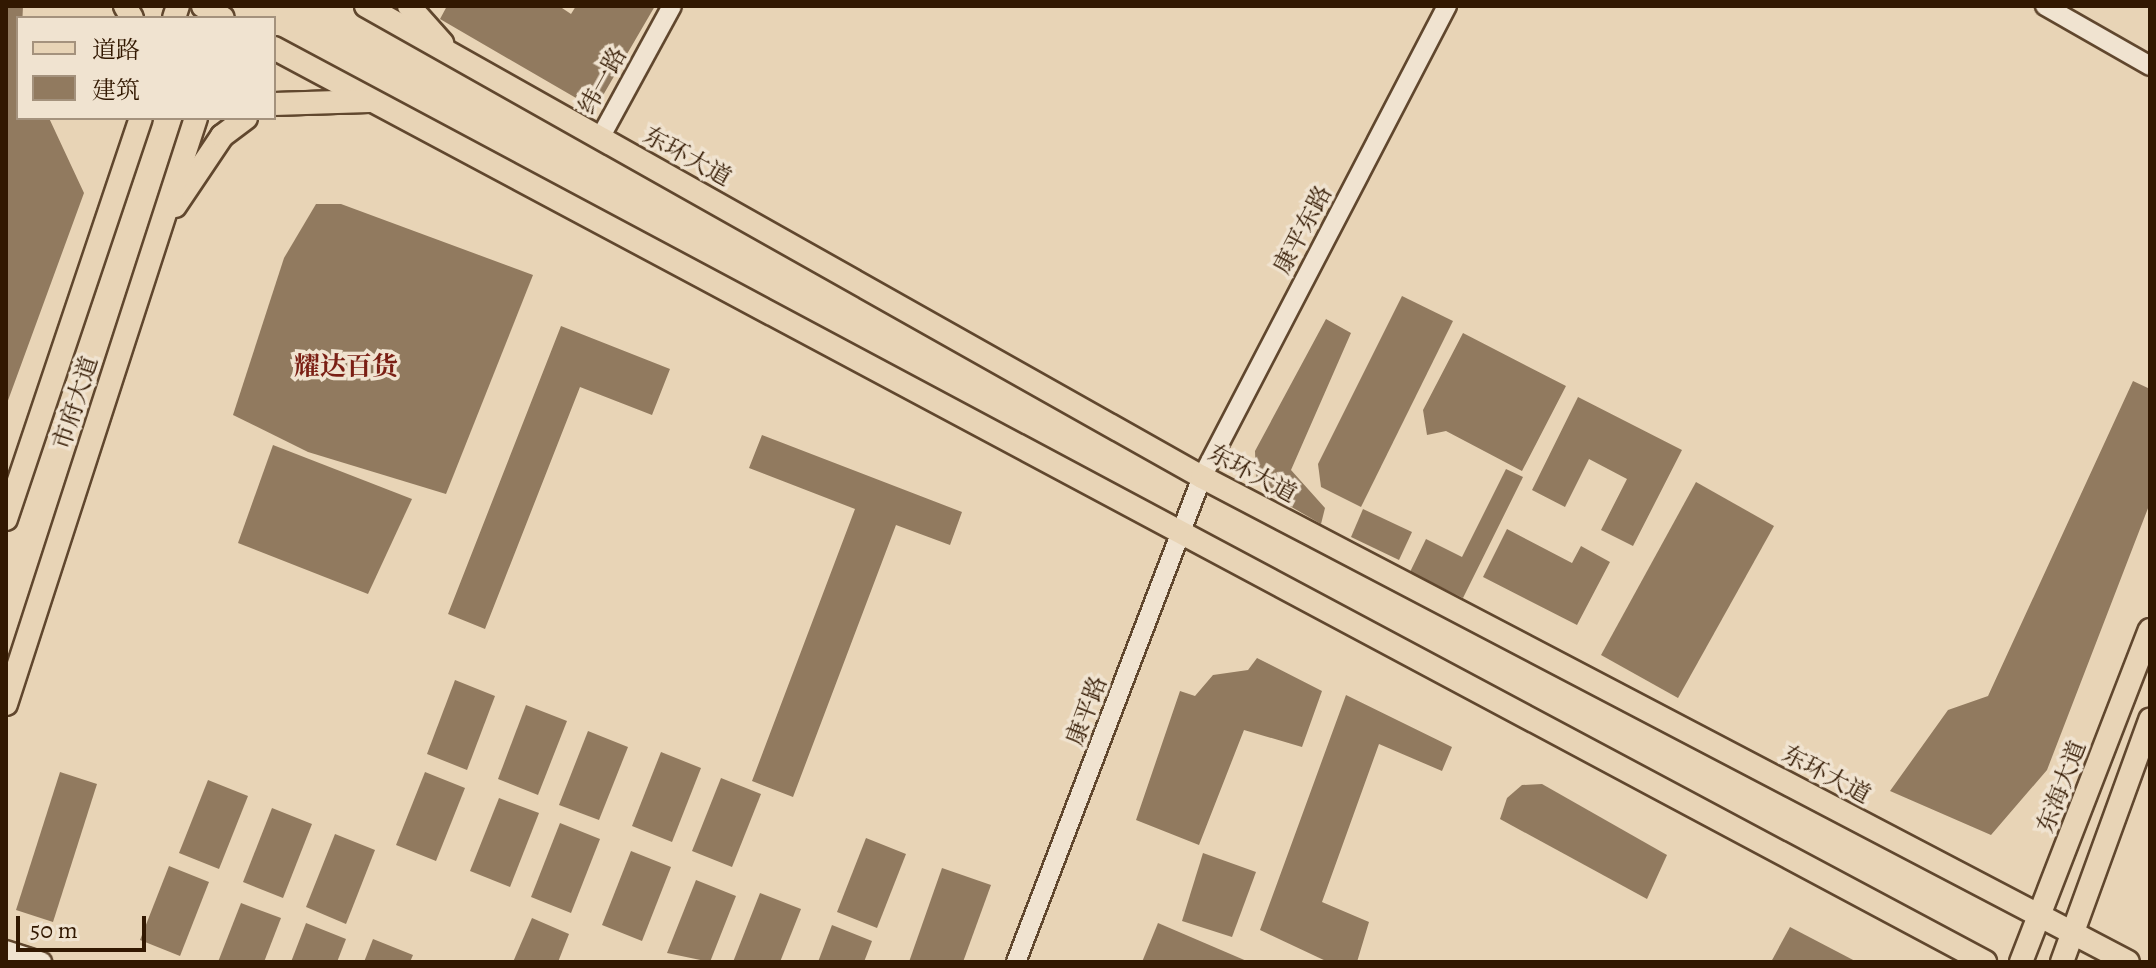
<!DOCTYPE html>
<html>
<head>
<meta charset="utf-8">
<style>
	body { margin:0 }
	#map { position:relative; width:2156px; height:968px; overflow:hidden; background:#e8d4b6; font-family:Alegreya,"Noto Serif SC",serif }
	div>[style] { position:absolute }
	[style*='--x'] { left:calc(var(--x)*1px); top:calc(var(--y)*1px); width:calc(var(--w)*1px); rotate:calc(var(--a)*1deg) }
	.building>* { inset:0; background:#917a5f }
	.roads { filter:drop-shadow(2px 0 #60472e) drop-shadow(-2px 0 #60472e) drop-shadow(0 2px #60472e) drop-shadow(0 -2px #60472e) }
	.minor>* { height:18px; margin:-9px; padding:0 9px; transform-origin:9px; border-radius:9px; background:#f0e3d0 }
	.major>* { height:22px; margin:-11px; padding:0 11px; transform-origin:11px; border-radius:11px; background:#e8d4b6 }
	span { translate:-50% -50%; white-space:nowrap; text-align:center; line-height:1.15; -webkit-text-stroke:7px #f0e3d0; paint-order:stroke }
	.street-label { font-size:24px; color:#321801 }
	.neighbourhood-label { font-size:26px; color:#7a1f14; font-weight:700 }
	.frame { position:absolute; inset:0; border:8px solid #321801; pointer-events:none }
	.legend { position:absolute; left:16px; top:16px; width:260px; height:104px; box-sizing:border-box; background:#f0e3d0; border:2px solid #a4927d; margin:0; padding:10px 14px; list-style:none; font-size:24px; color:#321801 }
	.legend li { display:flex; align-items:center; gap:16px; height:40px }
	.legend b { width:40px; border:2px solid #a4927d }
	.scale { position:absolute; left:16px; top:916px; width:130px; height:36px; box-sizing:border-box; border:4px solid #321801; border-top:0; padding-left:10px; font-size:24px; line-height:28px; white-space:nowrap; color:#321801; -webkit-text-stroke:6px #f0e3d0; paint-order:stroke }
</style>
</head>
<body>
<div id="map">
	<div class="building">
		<div style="clip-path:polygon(6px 6px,23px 6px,18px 118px,49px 118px,84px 193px,6px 406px)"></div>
		<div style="clip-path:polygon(447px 6px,559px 6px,571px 14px,576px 6px,655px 6px,595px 109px,440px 19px)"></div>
		<div style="clip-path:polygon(316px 204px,341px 204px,533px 275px,446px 494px,308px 452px,233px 415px,284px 258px)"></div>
		<div style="clip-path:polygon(1402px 296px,1453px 321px,1361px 507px,1321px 487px,1318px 464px)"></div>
		<div style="clip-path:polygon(1326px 319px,1351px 333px,1291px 470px,1325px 508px,1321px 524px,1269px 494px,1256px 478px,1255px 451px)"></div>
		<div style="clip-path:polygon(561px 326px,670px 369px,652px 415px,580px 387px,485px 629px,448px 614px)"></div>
		<div style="clip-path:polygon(1463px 333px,1566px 386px,1522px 471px,1446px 431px,1427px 435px,1423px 410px)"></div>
		<div style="clip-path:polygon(2133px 381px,2150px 389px,2150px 503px,2047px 770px,1991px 835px,1890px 791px,1948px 710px,1988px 696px)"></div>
		<div style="clip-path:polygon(1578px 397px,1682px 450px,1633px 546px,1601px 530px,1627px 479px,1589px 459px,1565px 507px,1532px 490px)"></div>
		<div style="clip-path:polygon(762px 435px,962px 512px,950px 545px,896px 525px,793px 797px,752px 781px,855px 509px,749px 468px)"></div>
		<div style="clip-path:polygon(273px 445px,412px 499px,368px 594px,238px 543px)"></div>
		<div style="clip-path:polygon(1506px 469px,1523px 477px,1463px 598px,1410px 572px,1426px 539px,1462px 557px)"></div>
		<div style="clip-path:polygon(1696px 482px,1774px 526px,1678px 698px,1601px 655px)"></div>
		<div style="clip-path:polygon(1363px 509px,1412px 532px,1399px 560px,1351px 537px)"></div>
		<div style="clip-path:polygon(1507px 529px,1572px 563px,1581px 546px,1610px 562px,1577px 625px,1483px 577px)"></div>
		<div style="clip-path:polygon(1257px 658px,1322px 691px,1302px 747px,1244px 730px,1199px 845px,1136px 820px,1180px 691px,1195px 696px,1213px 675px,1248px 670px)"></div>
		<div style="clip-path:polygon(455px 680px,495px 696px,467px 770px,427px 754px)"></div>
		<div style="clip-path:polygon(1346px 695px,1452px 747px,1442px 771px,1379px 744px,1322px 902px,1369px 922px,1357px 962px,1328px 962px,1260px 930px)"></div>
		<div style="clip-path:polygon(526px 705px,567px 721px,538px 795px,498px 779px)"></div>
		<div style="clip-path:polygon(588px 731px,628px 747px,599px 820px,559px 805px)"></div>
		<div style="clip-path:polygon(661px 752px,701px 768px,672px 842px,632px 826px)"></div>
		<div style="clip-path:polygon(60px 772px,97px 784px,53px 922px,16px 910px)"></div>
		<div style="clip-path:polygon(425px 772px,465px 788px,436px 861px,396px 845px)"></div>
		<div style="clip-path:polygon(721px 778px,761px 794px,732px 867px,692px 851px)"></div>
		<div style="clip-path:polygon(208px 780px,248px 796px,219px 869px,179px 853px)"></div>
		<div style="clip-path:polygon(1542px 784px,1667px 855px,1647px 899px,1500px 819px,1507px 798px,1522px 785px)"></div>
		<div style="clip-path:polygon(499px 798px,539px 813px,510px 887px,470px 871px)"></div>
		<div style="clip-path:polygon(272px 808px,312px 824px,283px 898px,243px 882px)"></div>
		<div style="clip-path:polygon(560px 823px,600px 839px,571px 913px,531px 897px)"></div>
		<div style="clip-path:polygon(335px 834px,375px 850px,346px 924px,306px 907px)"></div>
		<div style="clip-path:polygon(866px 838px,906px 854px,877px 928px,837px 912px)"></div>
		<div style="clip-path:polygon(631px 851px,671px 867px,642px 941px,602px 925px)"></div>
		<div style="clip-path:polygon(1203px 853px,1256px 872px,1232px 937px,1182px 921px)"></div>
		<div style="clip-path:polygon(169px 866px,209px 882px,180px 956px,140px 940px)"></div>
		<div style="clip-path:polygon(942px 868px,991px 885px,963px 962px,909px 962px)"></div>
		<div style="clip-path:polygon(696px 880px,736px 896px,710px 962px,667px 953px)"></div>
		<div style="clip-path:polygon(760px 893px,801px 909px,780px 962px,733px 962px)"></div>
		<div style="clip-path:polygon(241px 903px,281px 918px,264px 962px,218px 962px)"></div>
		<div style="clip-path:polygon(532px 918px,569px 934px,558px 962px,513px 962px)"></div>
		<div style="clip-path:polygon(306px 923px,346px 939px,337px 962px,291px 962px)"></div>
		<div style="clip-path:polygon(1158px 923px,1249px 962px,1142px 962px)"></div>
		<div style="clip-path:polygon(832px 925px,872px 941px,864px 962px,818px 962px)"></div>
		<div style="clip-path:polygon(1790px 927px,1857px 962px,1771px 962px)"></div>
		<div style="clip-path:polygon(373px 939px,413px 955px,410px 962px,364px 962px)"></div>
	</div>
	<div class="roads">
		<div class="minor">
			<div style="--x:2045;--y:6;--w:121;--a:29.7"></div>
			<div style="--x:600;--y:138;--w:150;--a:-61.4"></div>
			<div style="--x:6;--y:950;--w:38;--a:18"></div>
			<div style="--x:1016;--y:962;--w:519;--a:-69.02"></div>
			<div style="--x:1202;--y:477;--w:531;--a:-62.52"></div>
		</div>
		<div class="major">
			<div style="--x:125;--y:6;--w:14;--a:60"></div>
			<div style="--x:203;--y:6;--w:23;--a:31"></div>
			<div style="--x:366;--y:6;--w:960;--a:29.4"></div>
			<div style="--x:1202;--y:477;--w:1045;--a:27.64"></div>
			<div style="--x:409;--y:6;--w:50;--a:48.3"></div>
			<div style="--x:174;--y:18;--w:13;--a:-72"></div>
			<div style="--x:274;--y:48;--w:1940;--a:28.11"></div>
			<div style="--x:274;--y:104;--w:95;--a:-1.8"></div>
			<div style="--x:175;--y:206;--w:84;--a:-56.1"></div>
			<div style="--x:222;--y:136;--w:30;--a:-37"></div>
			<div style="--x:6;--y:519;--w:423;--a:-71.4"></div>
			<div style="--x:6;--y:704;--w:616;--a:-72.04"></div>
			<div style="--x:2021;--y:962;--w:356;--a:-68.8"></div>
			<div style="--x:2062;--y:962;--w:258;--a:-70"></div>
		</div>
	</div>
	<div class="street-label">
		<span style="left:603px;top:81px;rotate:-61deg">纬一路</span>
		<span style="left:687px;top:157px;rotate:29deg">东环大道</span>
		<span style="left:1303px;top:230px;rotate:-62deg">康平东路</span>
		<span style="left:76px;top:403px;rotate:-72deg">市府大道</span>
		<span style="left:1252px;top:474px;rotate:28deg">东环大道</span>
		<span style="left:1087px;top:711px;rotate:-69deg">康平路</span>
		<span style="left:1826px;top:775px;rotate:28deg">东环大道</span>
		<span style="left:2062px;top:787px;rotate:-69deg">东海大道</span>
	</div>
	<div class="neighbourhood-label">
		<span style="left:346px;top:367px">耀达百货</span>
	</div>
	<div class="frame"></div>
	<ul class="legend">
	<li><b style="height:10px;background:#e8d4b6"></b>道路</li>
	<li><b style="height:22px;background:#917a5f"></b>建筑</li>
	</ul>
	<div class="scale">50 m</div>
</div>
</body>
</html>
